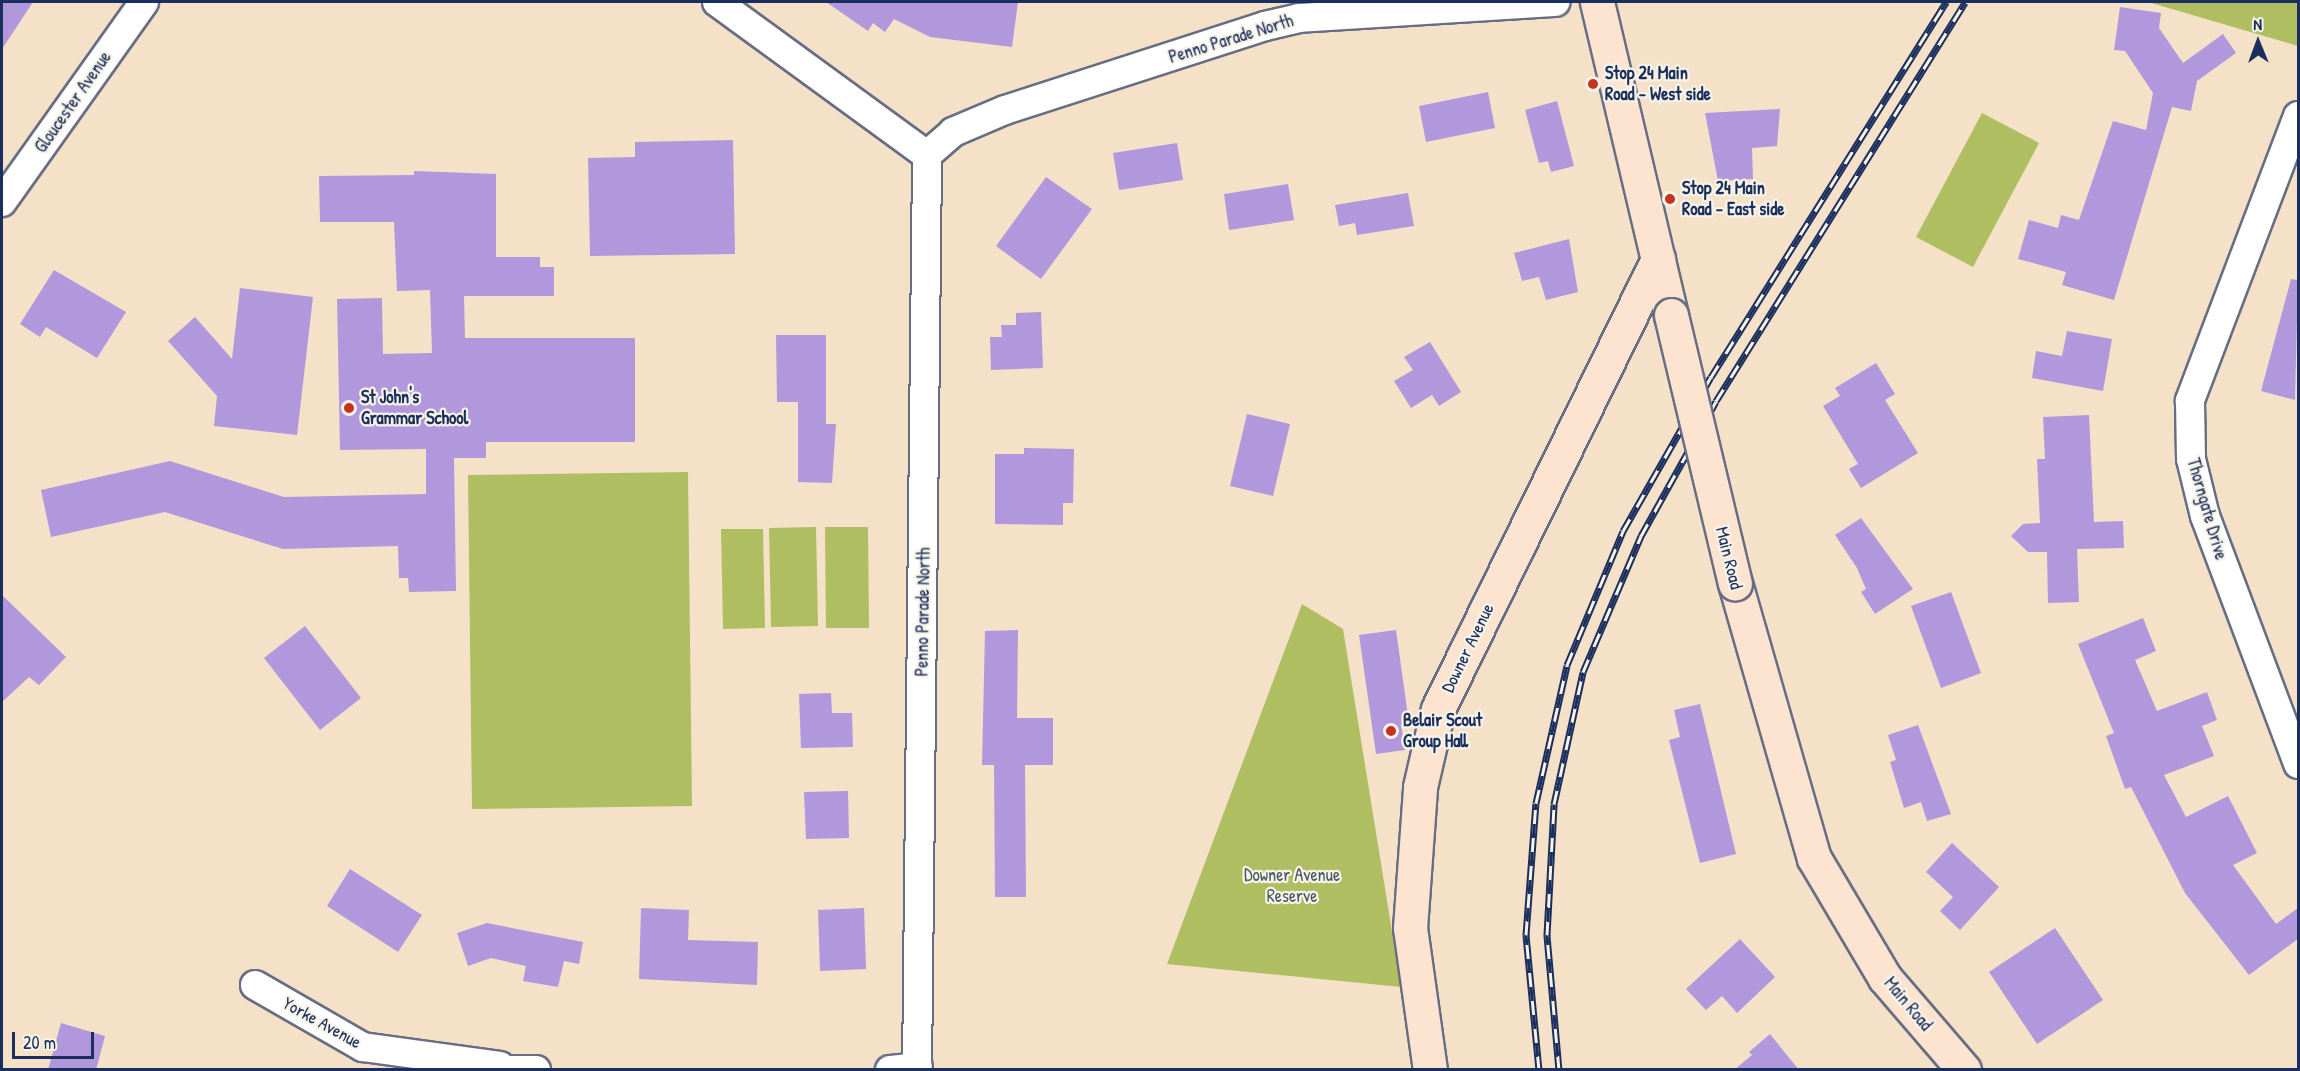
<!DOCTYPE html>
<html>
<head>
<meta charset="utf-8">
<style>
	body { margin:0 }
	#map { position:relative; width:2300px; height:1071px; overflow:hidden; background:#f4e1c8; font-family:"Patrick Hand",sans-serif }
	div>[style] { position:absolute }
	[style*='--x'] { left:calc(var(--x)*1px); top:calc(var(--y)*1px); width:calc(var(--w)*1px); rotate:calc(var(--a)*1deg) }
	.green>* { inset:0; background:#aebe61 }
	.building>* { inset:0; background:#b198dc }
	.roads { filter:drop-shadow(2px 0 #676d83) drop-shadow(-2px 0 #676d83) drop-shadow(0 2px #676d83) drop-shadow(0 -2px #676d83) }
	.street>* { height:28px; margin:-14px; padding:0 14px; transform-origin:14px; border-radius:14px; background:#fff }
	.secondary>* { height:33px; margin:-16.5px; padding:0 16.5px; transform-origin:16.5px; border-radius:16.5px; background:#fde4d1 }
	.rail>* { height:7px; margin-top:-3.5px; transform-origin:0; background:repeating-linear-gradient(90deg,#f7f3e8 0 14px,#1b2f5e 0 28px); box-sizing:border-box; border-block:2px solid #1b2f5e }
	.bridges { filter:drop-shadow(2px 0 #676d83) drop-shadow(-2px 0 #676d83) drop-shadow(0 2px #676d83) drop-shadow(0 -2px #676d83) }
	.secondary-bridge>* { height:33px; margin:-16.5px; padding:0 16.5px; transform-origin:16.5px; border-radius:16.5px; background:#fde4d1 }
	.dots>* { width:16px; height:16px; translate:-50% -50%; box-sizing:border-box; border:3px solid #f7f3e8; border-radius:50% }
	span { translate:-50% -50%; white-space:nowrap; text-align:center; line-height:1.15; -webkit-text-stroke:4.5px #f7f3e8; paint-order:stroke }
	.street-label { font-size:18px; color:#1b2f5e }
	.poi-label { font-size:18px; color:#1b2f5e; font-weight:700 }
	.left { translate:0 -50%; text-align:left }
	.park-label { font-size:18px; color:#475a5f }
	.frame { position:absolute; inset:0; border:3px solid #1b2f5e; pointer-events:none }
	.north { position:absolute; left:2228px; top:12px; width:60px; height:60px; -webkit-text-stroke:4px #f7f3e8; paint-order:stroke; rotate:359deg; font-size:16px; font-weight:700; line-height:24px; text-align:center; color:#1b2f5e }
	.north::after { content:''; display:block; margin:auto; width:21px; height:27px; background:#1b2f5e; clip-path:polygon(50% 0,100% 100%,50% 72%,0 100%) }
	.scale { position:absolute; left:12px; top:1032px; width:82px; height:27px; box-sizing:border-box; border:3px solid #1b2f5e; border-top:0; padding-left:8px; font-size:18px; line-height:21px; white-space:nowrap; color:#1b2f5e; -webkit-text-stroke:4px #f7f3e8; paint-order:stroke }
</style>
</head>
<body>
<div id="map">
	<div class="green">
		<div style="clip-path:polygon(2148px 2px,2298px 2px,2298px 46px)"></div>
		<div style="clip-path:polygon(1982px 113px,2039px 143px,1973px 267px,1916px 237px)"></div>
		<div style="clip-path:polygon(688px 472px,692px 806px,472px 809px,468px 475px)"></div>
		<div style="clip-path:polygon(816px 527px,818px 626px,771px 627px,769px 528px)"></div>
		<div style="clip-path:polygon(825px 527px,868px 527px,869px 628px,826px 628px)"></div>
		<div style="clip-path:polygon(721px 529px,763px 529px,765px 628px,723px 629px)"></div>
		<div style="clip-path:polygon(1302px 604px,1343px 629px,1401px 987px,1167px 964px)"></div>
	</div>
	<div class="building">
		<div style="clip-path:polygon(2px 2px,33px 2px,2px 49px)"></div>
		<div style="clip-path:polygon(826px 2px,1018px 2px,1012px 47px,930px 37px,894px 19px,885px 32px,873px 23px,868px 31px)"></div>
		<div style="clip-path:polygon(2120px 7px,2161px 13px,2159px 28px,2183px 63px,2223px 34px,2236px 53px,2197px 81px,2191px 111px,2172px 107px,2114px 300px,2062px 285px,2066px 272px,2018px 259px,2029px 220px,2058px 228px,2061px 215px,2079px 220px,2113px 121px,2146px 130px,2153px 93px,2125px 51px,2114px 50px)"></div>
		<div style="clip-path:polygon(1488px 92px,1495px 128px,1426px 142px,1419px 106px)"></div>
		<div style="clip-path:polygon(1557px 101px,1574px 166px,1551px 172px,1548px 161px,1539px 163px,1525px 110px)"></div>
		<div style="clip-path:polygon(1780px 109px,1777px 146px,1752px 148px,1753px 179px,1718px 181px,1705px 113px)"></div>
		<div style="clip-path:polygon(733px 140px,735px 254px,590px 256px,588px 158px,635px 157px,635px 142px)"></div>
		<div style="clip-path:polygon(1177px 143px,1183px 180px,1119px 190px,1113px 153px)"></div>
		<div style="clip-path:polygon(414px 171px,496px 174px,496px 257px,540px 257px,540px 267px,554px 267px,554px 296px,464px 296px,465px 338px,635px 338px,635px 442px,486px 442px,486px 458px,454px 458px,456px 591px,409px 592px,408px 578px,399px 578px,398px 546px,283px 549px,165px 512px,51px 537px,41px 490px,170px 461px,284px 497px,426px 494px,426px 449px,340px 450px,337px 299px,382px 298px,383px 354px,432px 353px,430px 290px,397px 291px,394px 222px,320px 222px,319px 176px,414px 175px)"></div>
		<div style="clip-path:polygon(1046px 177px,1092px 209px,1041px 279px,996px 246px)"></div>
		<div style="clip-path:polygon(1288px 184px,1294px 220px,1229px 230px,1224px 194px)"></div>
		<div style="clip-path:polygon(1408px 193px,1414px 226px,1357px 235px,1355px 223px,1339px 226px,1335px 205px)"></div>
		<div style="clip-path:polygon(1569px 239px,1578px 292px,1546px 300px,1539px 277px,1522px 281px,1514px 253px)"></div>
		<div style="clip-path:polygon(54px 270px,126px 312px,97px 358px,46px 327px,40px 337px,20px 324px)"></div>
		<div style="clip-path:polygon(2291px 279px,2298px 280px,2295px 400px,2261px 391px)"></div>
		<div style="clip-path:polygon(240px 288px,313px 297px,297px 435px,214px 426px,217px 396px,168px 341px,195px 317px,232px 359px)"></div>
		<div style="clip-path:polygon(1041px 312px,1043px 368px,991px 370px,990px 337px,1002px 337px,1001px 325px,1016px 325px,1016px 313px)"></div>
		<div style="clip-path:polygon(2067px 331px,2112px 339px,2103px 391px,2032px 378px,2036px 351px,2062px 356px)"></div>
		<div style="clip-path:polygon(776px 335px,826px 335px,826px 424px,836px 424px,832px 483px,798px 482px,798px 402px,777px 402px)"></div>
		<div style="clip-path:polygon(1430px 342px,1461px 392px,1439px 406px,1432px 395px,1411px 408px,1394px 381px,1413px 370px,1404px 357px)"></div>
		<div style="clip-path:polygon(1876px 363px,1895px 394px,1885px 400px,1918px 453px,1861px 488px,1849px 469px,1858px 464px,1823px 406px,1840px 396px,1835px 388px)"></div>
		<div style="clip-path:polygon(1247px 414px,1290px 424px,1273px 496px,1230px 486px)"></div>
		<div style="clip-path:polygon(2089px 415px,2094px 522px,2123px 521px,2124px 548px,2077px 549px,2079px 602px,2048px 603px,2047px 552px,2028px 552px,2011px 536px,2023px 524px,2040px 523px,2037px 459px,2045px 459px,2043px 417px)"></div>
		<div style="clip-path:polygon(1024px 448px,1074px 449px,1073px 503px,1063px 503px,1063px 525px,995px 524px,995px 454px,1024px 454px)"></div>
		<div style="clip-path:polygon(1861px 518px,1913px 589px,1875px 614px,1861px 592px,1866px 589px,1857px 568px,1835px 535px)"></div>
		<div style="clip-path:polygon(1951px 592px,1981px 673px,1941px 688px,1911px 606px)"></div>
		<div style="clip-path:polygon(2px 595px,66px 657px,39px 685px,29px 677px,2px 702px)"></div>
		<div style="clip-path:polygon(2143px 618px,2156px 651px,2135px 660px,2157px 711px,2207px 692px,2217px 720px,2202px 726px,2214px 756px,2164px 775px,2186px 817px,2228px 796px,2257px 853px,2233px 865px,2276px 924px,2298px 908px,2298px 939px,2249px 975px,2185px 893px,2131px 787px,2125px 789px,2106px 736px,2114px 733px,2078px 644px)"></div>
		<div style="clip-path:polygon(305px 626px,361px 698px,320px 730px,264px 658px)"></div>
		<div style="clip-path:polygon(1018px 630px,1017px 718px,1053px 718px,1053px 765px,1025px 765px,1026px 897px,995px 897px,994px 765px,982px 765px,985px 631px)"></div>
		<div style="clip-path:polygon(1396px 630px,1409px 723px,1401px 724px,1405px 750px,1376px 754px,1359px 635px)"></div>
		<div style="clip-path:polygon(831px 693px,832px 713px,852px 713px,853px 747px,801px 748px,799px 694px)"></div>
		<div style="clip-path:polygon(1700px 704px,1736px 854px,1700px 863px,1669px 740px,1680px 737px,1674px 710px)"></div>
		<div style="clip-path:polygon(1918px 725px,1951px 814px,1927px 821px,1921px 802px,1904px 808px,1890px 762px,1896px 760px,1888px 735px)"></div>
		<div style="clip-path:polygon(848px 791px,849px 838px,806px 839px,804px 792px)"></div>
		<div style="clip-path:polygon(1952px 843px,1999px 887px,1960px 930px,1940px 911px,1953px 897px,1926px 872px)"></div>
		<div style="clip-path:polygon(350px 869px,422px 915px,398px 952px,327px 906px)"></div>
		<div style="clip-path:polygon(641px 908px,689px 910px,688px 940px,758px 942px,757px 985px,639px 979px)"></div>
		<div style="clip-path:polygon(864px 908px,866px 969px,820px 971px,818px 910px)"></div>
		<div style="clip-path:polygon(487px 923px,583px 942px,579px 964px,564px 961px,558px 987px,523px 981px,526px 966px,491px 958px,468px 966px,457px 933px)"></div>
		<div style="clip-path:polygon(2055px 928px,2103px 1000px,2037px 1044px,1989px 972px)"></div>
		<div style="clip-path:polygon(1740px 939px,1775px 977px,1737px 1013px,1722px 996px,1706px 1010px,1686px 989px)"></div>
		<div style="clip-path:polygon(61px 1023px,105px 1036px,96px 1070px,48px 1070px)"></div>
		<div style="clip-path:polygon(1770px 1034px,1799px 1070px,1734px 1070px,1752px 1055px,1749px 1052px)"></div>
	</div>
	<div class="roads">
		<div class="street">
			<div style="--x:717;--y:2;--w:260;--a:36.1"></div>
			<div style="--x:927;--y:155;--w:35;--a:-41"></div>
			<div style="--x:953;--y:132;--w:56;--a:-22.9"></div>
			<div style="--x:1005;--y:110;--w:273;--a:-17.9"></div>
			<div style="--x:1265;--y:26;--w:35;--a:-13"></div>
			<div style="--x:1299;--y:18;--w:257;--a:-3.6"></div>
			<div style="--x:2298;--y:116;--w:305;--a:110.8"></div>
			<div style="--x:2190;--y:401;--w:58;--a:89"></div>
			<div style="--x:2191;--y:459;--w:59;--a:76.2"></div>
			<div style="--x:2205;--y:516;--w:265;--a:69.4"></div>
			<div style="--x:2;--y:202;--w:245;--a:-54.6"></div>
			<div style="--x:255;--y:985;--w:125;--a:29.9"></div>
			<div style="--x:363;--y:1047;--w:138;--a:7.9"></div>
			<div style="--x:489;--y:1070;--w:47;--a:0"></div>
			<div style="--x:890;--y:1070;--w:28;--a:-6"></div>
			<div style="--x:917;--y:1070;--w:915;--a:-89.37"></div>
		</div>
		<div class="secondary">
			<div style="--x:1597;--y:2;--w:322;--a:76.7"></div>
			<div style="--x:1735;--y:583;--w:286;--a:74"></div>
			<div style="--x:1814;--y:858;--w:139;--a:59.4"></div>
			<div style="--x:1885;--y:978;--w:121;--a:49.3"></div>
			<div style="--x:1430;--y:1070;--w:143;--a:-98"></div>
			<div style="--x:1410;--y:928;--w:141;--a:-85.9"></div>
			<div style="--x:1420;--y:787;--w:80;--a:-77"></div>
			<div style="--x:1438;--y:709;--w:501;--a:-63.95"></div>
		</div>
	</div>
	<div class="rail">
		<div style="--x:1539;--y:1070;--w:136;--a:-95.5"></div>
		<div style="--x:1526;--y:935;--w:132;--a:-85.7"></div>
		<div style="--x:1536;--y:803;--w:141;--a:-77.3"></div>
		<div style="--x:1567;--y:665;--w:145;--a:-67.3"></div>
		<div style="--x:1623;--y:531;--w:177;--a:-60.3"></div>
		<div style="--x:1711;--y:377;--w:443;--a:-57.9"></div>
		<div style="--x:1559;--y:1070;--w:136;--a:-95.1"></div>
		<div style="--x:1547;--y:935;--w:131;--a:-86.9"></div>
		<div style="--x:1554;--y:804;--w:135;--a:-77.6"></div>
		<div style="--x:1583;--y:672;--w:148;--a:-66.9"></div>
		<div style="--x:1641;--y:536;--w:154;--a:-60.9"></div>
		<div style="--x:1716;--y:401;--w:470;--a:-58"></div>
	</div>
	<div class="bridges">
		<div class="secondary-bridge">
			<div style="--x:1671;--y:315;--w:276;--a:76.6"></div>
		</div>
	</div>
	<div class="dots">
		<div style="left:1593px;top:84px;background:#c8321e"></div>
		<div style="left:1670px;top:199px;background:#c8321e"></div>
		<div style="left:349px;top:408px;background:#c8321e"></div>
		<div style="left:1391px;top:731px;background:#c8321e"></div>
	</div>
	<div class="street-label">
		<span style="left:1231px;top:39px;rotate:-17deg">Penno Parade North</span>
		<span style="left:73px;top:102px;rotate:-55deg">Gloucester Avenue</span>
		<span style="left:2207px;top:509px;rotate:74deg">Thorngate Drive</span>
		<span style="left:1729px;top:558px;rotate:76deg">Main Road</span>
		<span style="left:923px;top:612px;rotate:-89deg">Penno Parade North</span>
		<span style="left:1468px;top:648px;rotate:-64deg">Downer Avenue</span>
		<span style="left:1908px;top:1004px;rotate:50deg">Main Road</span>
		<span style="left:322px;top:1023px;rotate:29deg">Yorke Avenue</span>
	</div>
	<div class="poi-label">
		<span class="left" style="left:1605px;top:84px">Stop 24 Main<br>Road - West side</span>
		<span class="left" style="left:1682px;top:199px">Stop 24 Main<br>Road - East side</span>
		<span class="left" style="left:361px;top:408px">St John's<br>Grammar School</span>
		<span class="left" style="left:1403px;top:731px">Belair Scout<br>Group Hall</span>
	</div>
	<div class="park-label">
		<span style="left:1292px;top:886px">Downer Avenue<br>Reserve</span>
	</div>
	<div class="frame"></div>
	<div class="north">N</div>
	<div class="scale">20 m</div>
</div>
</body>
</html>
